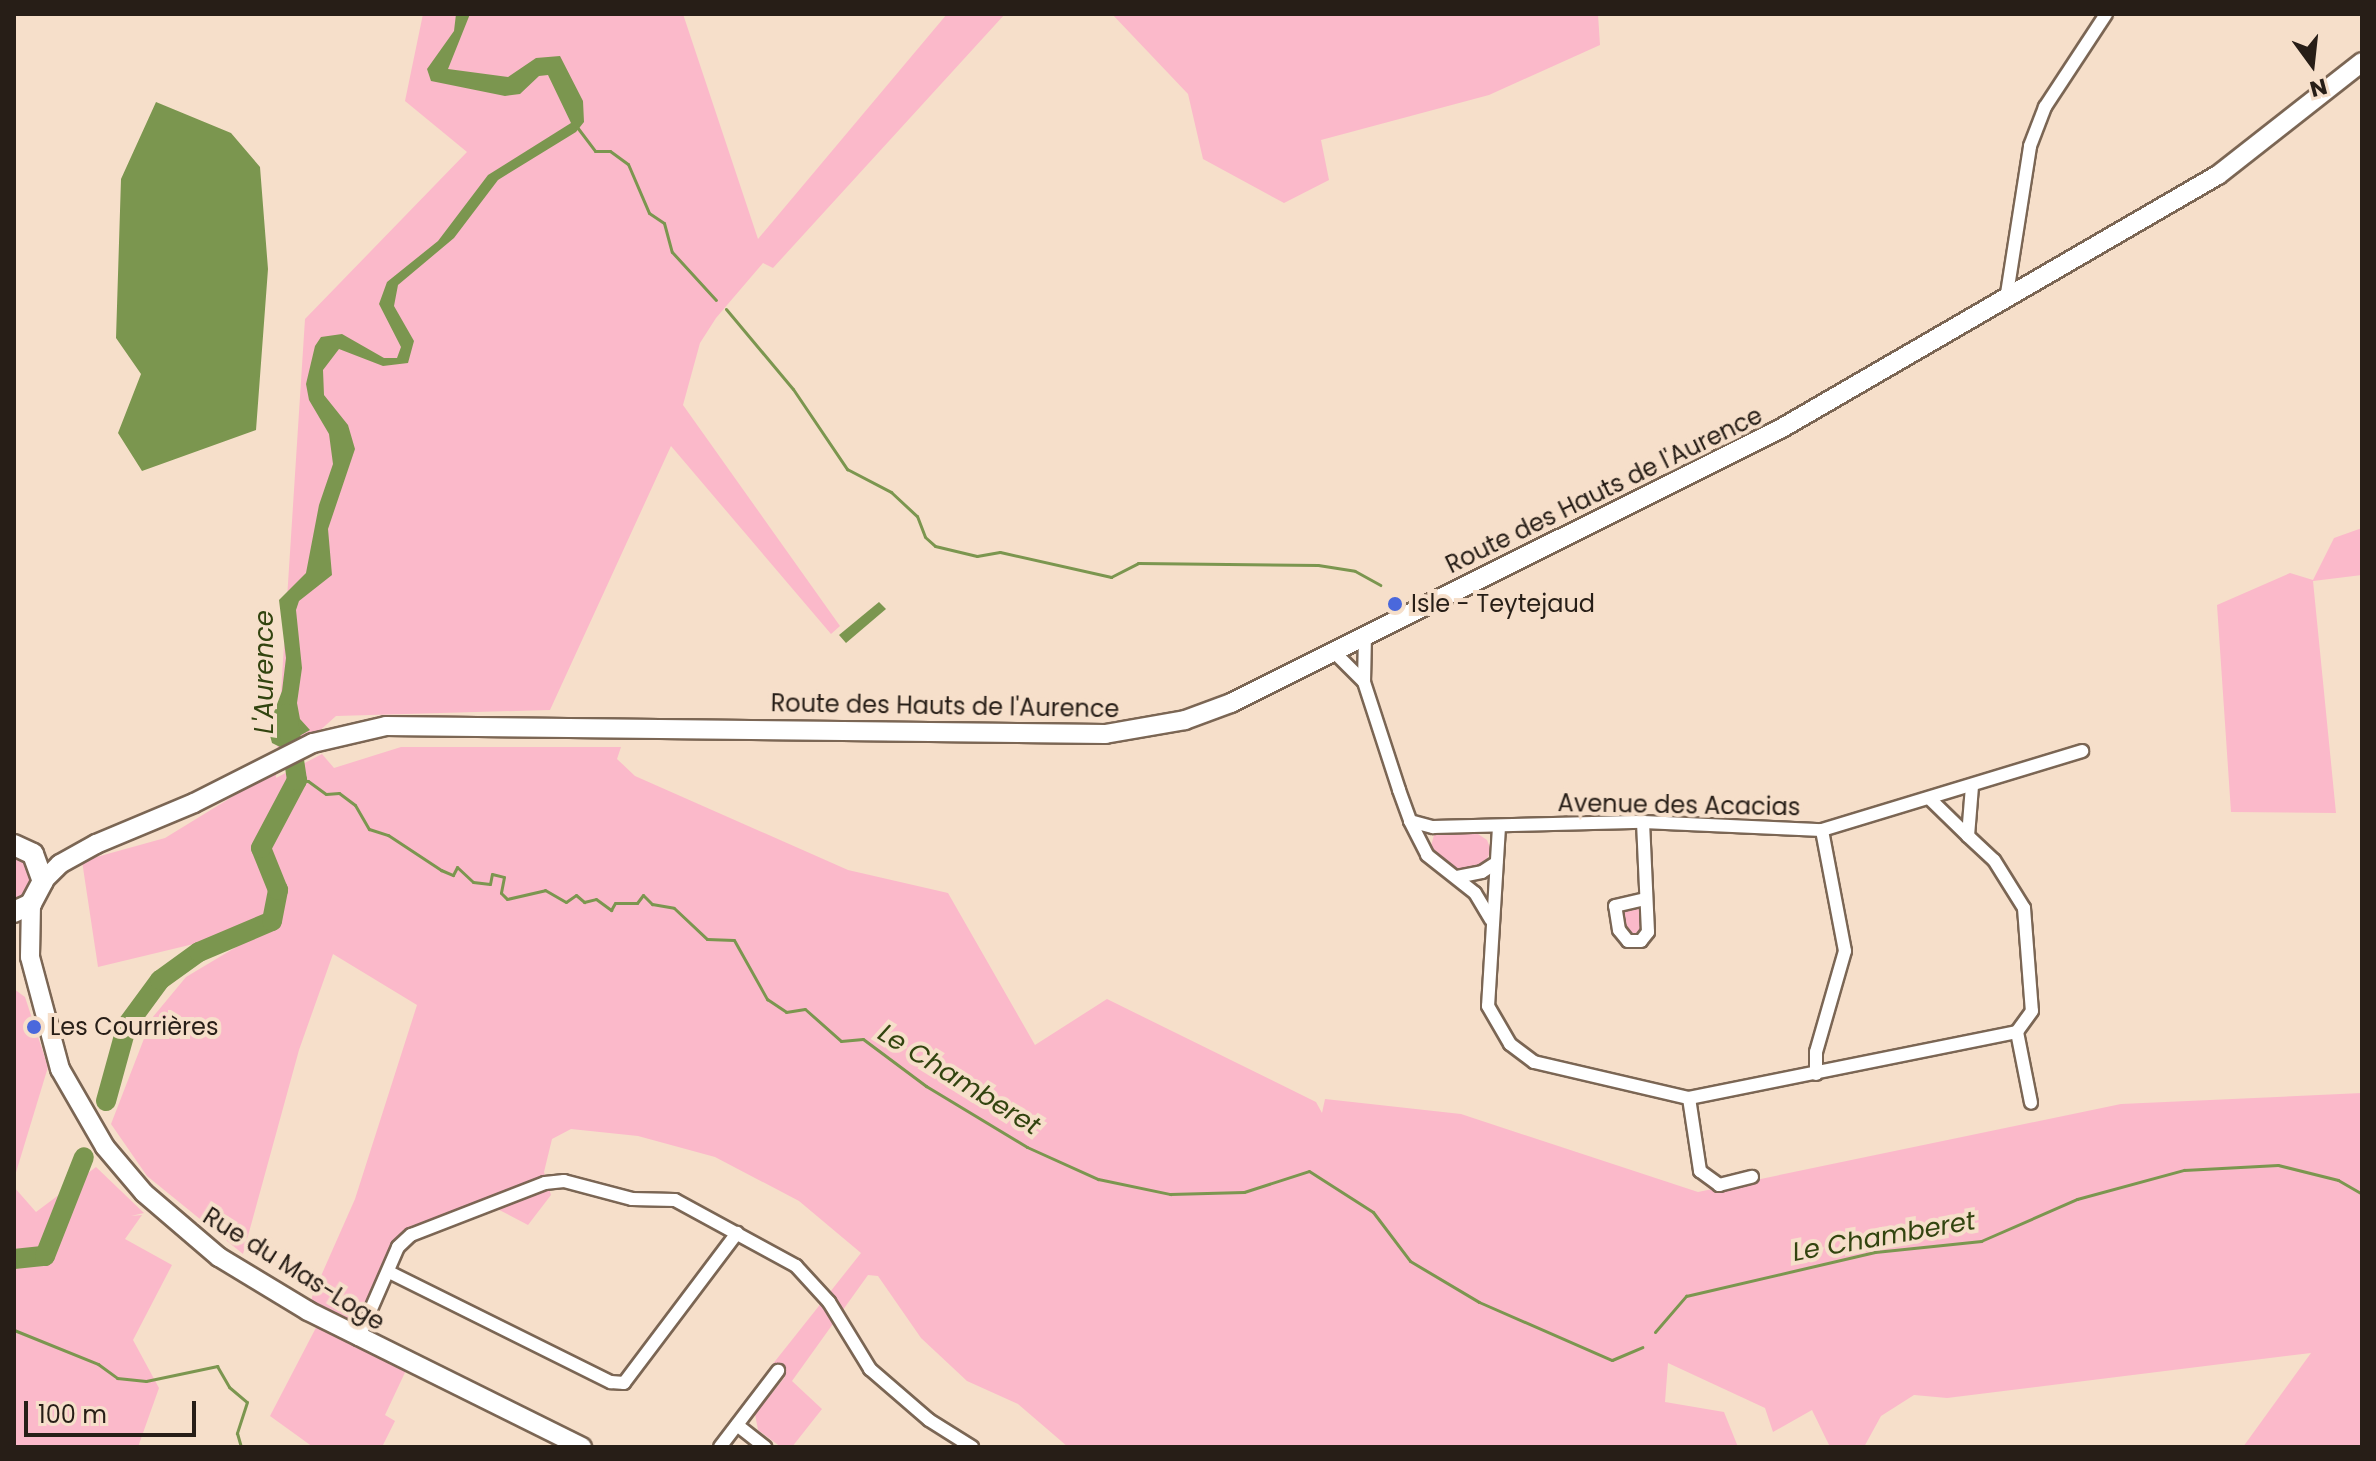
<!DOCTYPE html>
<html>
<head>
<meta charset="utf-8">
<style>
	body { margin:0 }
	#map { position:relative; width:2376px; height:1461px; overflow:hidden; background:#f6dfca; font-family:Poppins,sans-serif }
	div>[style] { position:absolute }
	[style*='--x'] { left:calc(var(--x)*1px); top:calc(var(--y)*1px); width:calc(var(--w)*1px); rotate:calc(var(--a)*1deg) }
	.green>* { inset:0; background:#fbb9ca }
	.water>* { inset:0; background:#7b964f }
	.stream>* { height:3px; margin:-1.5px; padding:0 1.5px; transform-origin:1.5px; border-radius:1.5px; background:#7b964f }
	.river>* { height:20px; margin:-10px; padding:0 10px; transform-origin:10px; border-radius:10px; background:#7b964f }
	.roads { filter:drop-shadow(2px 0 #7b6654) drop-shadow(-2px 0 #7b6654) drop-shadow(0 2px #7b6654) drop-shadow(0 -2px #7b6654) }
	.minor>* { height:12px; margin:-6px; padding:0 6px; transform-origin:6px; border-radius:6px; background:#fff }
	.secondary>* { height:18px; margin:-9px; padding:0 9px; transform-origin:9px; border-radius:9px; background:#fff }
	.primary>* { height:20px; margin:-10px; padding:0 10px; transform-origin:10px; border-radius:10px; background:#fff }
	.dots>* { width:22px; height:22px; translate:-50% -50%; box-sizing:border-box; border:4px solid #f6dfca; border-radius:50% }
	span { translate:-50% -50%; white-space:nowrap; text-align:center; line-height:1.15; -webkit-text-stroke:8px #f6dfca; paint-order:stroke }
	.street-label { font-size:24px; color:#271e17 }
	.poi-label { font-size:24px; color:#271e17 }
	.left { translate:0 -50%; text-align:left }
	.water-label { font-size:26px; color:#32440f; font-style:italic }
	.frame { position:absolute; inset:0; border:16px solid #271e17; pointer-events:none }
	.north { position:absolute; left:2272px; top:24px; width:80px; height:80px; -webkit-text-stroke:6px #f6dfca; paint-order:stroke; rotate:165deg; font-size:22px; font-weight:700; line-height:32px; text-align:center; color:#271e17 }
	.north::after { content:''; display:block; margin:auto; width:28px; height:36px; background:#271e17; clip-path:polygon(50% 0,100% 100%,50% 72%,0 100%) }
	.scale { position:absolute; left:24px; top:1401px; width:172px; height:36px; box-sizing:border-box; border:4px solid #271e17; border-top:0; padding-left:10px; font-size:24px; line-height:28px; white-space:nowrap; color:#271e17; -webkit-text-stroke:6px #f6dfca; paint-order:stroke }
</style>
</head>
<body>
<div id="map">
	<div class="green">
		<div style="clip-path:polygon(423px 14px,683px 14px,758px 239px,947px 14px,1005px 14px,773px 268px,763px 263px,716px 318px,700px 343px,683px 405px,840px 626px,831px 634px,671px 446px,550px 710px,336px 716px,276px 770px,276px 778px,322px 754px,334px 768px,401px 747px,621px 747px,617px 759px,635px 776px,848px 870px,948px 893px,1035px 1045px,1107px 999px,1316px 1102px,1322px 1113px,1325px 1099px,1461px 1114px,1698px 1192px,2121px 1104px,2362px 1093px,2362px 1447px,2243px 1447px,2311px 1353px,1947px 1398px,1914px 1395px,1881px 1416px,1864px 1447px,1830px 1447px,1812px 1410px,1773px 1432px,1765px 1408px,1668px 1363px,1665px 1402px,1724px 1412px,1738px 1447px,1068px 1447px,1018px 1404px,967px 1381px,921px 1338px,878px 1276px,868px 1275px,792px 1381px,822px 1409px,792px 1447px,781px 1447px,758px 1430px,755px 1414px,785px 1377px,772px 1365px,861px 1253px,799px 1201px,715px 1157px,638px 1136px,571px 1129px,552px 1139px,544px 1172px,551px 1195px,528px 1225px,486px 1203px,411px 1235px,364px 1329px,409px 1364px,385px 1415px,395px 1421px,382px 1447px,313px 1447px,270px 1416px,321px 1318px,308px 1311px,313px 1294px,355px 1199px,417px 1005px,333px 954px,299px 1050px,243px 1254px,147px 1176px,111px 1124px,152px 1018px,186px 977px,273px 925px,98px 967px,82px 861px,165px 838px,276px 770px,305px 319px,467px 152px,405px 101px)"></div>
		<div style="clip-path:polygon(1112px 14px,1598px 14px,1600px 45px,1489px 95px,1321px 140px,1329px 180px,1284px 203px,1203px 159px,1188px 94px)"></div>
		<div style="clip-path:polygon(2362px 528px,2362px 575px,2313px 581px,2336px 813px,2231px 812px,2217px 605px,2290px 573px,2313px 580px,2334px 538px)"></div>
		<div style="clip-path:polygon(1475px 832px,1487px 840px,1491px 850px,1483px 868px,1458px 872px,1430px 850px,1434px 835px)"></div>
		<div style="clip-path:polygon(14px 854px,27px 860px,34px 873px,30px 893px,14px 903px)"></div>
		<div style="clip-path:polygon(1645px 899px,1648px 932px,1628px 941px,1615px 906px)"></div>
		<div style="clip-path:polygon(14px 989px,25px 997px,48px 1067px,14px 1179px)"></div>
		<div style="clip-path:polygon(96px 1167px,144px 1213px,131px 1216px,142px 1215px,125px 1239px,172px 1265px,133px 1340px,159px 1388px,138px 1447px,14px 1447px,14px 1187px,36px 1212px)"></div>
	</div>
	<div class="water">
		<div style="clip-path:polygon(456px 14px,470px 14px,448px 69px,508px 77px,536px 58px,560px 56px,583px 101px,584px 122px,576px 132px,498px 180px,454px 238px,398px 285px,394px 306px,414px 341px,408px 363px,383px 366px,339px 349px,323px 370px,324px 395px,348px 425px,355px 449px,328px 529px,332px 575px,299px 601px,296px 610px,302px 668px,297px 703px,300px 719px,310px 730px,280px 747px,272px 743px,268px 728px,282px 691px,286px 658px,279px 600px,306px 573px,319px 505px,333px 464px,329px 434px,309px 400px,306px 384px,315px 346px,321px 337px,342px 334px,384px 358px,397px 358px,401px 347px,379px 304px,387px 282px,438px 241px,488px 175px,571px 123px,548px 75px,539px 76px,520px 94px,505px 96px,431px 81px,427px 69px,454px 31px)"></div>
		<div style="clip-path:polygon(156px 102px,231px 133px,260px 167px,268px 269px,256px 430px,142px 471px,118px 433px,141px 374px,116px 338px,121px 179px)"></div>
		<div style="clip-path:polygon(879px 602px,886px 609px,846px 643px,839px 635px)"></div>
	</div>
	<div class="stream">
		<div style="--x:577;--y:127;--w:30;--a:53"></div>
		<div style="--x:595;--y:151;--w:15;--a:0"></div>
		<div style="--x:610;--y:151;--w:22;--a:36"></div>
		<div style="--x:628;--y:164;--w:53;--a:66.8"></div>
		<div style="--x:649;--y:213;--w:18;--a:34"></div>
		<div style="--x:664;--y:223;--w:30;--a:75"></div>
		<div style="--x:672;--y:252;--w:65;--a:47.5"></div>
		<div style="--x:726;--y:309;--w:104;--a:50.1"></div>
		<div style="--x:793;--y:389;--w:97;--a:56"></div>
		<div style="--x:847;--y:469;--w:50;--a:27.6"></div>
		<div style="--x:891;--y:492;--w:35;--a:43"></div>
		<div style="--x:917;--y:516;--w:22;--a:69"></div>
		<div style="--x:925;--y:537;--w:13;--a:42"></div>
		<div style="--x:935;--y:546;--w:43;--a:13.4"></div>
		<div style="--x:977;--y:556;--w:23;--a:-10"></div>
		<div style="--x:1000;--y:552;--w:114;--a:12.7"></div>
		<div style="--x:1111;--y:577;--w:30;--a:-27"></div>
		<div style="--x:1138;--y:563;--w:180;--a:0.6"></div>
		<div style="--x:1318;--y:565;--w:37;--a:9"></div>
		<div style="--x:1355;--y:571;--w:29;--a:29"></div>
		<div style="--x:297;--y:780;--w:11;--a:5"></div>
		<div style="--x:308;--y:781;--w:22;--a:36"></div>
		<div style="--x:326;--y:794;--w:13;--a:-4"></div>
		<div style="--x:339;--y:793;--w:20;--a:37"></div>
		<div style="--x:355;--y:805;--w:28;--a:60"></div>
		<div style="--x:369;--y:829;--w:20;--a:18"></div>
		<div style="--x:388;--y:835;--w:64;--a:33.4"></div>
		<div style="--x:441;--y:870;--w:13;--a:23"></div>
		<div style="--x:453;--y:875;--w:9;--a:-63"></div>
		<div style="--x:457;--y:867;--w:22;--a:43"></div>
		<div style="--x:473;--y:882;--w:17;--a:7"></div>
		<div style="--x:490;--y:884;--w:10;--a:-79"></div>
		<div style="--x:492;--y:874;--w:12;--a:14"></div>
		<div style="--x:504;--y:877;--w:16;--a:101"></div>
		<div style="--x:501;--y:893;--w:8;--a:45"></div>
		<div style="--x:507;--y:899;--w:39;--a:-13"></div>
		<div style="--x:545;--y:890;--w:24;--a:30"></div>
		<div style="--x:566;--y:902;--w:12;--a:-35"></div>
		<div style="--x:576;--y:895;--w:11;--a:41"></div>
		<div style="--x:584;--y:902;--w:12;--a:-14"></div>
		<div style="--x:596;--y:899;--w:19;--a:36"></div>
		<div style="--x:611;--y:910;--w:8;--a:-60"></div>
		<div style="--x:615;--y:903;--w:22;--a:0"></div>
		<div style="--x:637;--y:903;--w:10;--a:-53"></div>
		<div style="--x:643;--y:895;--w:13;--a:45"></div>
		<div style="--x:652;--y:904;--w:22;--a:10"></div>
		<div style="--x:674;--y:908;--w:45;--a:43.2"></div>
		<div style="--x:707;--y:939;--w:27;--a:2"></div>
		<div style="--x:734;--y:940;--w:68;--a:60.8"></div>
		<div style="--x:767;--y:999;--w:23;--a:34"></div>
		<div style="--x:786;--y:1012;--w:19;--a:-9"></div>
		<div style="--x:805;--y:1009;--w:48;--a:41.6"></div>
		<div style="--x:841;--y:1041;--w:22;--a:-5"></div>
		<div style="--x:863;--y:1039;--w:79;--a:36.7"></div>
		<div style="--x:926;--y:1086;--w:118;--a:31.1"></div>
		<div style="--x:1027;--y:1147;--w:78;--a:24.3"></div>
		<div style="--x:1098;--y:1179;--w:74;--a:11.8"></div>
		<div style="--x:1170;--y:1194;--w:74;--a:-1.5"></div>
		<div style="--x:1244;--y:1192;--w:68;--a:-17.9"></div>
		<div style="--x:1309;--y:1171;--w:76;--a:32.6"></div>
		<div style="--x:1373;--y:1212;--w:61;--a:52.9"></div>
		<div style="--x:1410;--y:1261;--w:80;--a:30.7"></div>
		<div style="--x:1479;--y:1302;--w:145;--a:23.6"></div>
		<div style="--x:1612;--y:1360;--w:33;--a:-23"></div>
		<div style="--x:14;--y:1330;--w:91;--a:22"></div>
		<div style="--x:98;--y:1364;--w:24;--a:36"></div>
		<div style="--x:117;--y:1378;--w:29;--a:6"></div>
		<div style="--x:146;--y:1381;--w:73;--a:-11.9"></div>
		<div style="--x:217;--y:1366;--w:24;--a:60"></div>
		<div style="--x:229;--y:1387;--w:23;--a:40"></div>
		<div style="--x:247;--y:1402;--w:33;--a:108"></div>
		<div style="--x:237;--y:1433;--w:15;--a:74"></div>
		<div style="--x:1655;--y:1332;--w:48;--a:-49.3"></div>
		<div style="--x:1686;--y:1296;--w:194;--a:-13.1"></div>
		<div style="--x:1875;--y:1252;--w:107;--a:-5.9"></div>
		<div style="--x:1981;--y:1241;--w:105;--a:-23.6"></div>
		<div style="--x:2077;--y:1199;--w:111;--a:-15.2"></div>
		<div style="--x:2184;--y:1170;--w:94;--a:-3"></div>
		<div style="--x:2278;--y:1165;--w:62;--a:14"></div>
		<div style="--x:2338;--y:1180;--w:28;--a:30"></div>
	</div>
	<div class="river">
		<div style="--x:106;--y:1101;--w:79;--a:-74.6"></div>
		<div style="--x:127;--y:1025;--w:56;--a:-53.7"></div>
		<div style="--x:160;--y:980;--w:48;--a:-35.7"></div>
		<div style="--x:199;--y:952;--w:79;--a:-23"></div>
		<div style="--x:272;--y:921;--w:32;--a:-79"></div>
		<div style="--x:278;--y:890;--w:45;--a:-112"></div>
		<div style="--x:261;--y:848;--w:77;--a:-62.1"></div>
		<div style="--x:297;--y:780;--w:67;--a:-98.6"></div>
		<div style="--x:14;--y:1259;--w:31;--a:-6"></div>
		<div style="--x:45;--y:1256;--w:106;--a:-68.5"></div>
	</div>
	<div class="roads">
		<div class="minor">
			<div style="--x:2006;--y:300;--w:156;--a:-81.1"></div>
			<div style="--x:2030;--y:146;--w:42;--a:-69"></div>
			<div style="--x:2045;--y:107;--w:111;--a:-56.7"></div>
			<div style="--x:1365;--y:635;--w:47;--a:91.2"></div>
			<div style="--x:1364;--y:682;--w:114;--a:72"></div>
			<div style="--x:1399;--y:790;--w:33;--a:70"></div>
			<div style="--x:1410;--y:821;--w:24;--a:15"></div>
			<div style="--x:1433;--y:827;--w:210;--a:-1.4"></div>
			<div style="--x:1643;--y:822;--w:179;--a:2.6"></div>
			<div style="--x:1822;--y:830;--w:272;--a:-16.9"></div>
			<div style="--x:1333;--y:651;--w:44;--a:45"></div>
			<div style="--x:1930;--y:799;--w:53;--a:44.2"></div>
			<div style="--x:1968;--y:836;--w:50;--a:-85.4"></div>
			<div style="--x:1410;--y:821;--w:38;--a:63"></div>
			<div style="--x:1427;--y:855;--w:61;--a:38.4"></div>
			<div style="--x:1475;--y:893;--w:31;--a:59"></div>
			<div style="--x:1643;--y:822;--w:110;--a:87.4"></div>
			<div style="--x:1648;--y:932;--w:11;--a:128"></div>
			<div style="--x:1641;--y:941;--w:13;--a:180"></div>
			<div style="--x:1628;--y:941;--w:14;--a:-129"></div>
			<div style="--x:1619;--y:930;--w:24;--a:-99"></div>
			<div style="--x:1615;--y:906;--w:31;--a:-13"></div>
			<div style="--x:1499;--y:827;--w:179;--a:93.5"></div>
			<div style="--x:1488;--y:1006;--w:44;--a:59.9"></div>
			<div style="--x:1510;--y:1044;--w:30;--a:37"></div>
			<div style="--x:1534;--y:1062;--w:159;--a:13.1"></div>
			<div style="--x:1689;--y:1098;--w:335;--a:-11.4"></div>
			<div style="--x:1968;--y:836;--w:35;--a:43"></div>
			<div style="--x:1994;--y:860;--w:57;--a:58"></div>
			<div style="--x:2024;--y:908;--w:103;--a:85.6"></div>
			<div style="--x:2032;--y:1011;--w:26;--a:126"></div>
			<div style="--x:2017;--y:1032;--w:72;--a:78.8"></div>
			<div style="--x:1457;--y:877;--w:25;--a:-11"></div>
			<div style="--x:1482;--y:872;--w:17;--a:-33"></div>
			<div style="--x:1816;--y:1074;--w:22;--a:-90"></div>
			<div style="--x:1816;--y:1052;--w:105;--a:-74"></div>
			<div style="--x:1845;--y:951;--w:123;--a:-100.8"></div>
			<div style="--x:1689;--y:1098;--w:74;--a:81.4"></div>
			<div style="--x:1700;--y:1171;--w:24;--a:36"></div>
			<div style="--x:1719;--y:1185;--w:34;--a:-14"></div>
			<div style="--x:389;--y:1272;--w:248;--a:26.4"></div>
			<div style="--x:611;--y:1382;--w:13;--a:4"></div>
			<div style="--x:624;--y:1383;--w:188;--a:-53"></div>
			<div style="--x:358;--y:1339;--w:100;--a:-66.5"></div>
			<div style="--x:398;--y:1247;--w:18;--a:-43"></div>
			<div style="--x:411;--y:1235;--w:144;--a:-21.2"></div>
			<div style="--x:545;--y:1183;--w:19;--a:-6"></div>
			<div style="--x:564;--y:1181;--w:70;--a:14.8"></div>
			<div style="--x:632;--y:1199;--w:43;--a:1.3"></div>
			<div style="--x:675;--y:1200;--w:138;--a:28.6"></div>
			<div style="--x:796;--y:1266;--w:49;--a:47.5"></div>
			<div style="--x:829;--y:1302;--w:79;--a:58.5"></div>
			<div style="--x:870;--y:1369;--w:78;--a:40.8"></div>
			<div style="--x:929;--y:1420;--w:51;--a:32.1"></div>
			<div style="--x:737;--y:1425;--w:36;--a:38"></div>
			<div style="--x:720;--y:1447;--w:96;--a:-52.7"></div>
		</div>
		<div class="secondary">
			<div style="--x:43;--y:881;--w:24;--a:-45"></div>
			<div style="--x:60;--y:864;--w:41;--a:-29.1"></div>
			<div style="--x:96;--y:844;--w:106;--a:-22.7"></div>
			<div style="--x:194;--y:803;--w:133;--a:-26.8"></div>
			<div style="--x:313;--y:743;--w:75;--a:-13.1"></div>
			<div style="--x:386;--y:726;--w:719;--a:0.64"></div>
			<div style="--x:1105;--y:734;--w:81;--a:-9.9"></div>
			<div style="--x:1185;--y:720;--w:49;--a:-20.3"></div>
			<div style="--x:1231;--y:703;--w:616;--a:-26.52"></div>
			<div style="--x:1782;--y:428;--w:504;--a:-30.13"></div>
			<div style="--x:2218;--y:175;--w:183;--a:-38.1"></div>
			<div style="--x:31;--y:904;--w:53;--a:91.1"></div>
			<div style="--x:30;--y:957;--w:116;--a:75"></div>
			<div style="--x:60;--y:1069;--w:90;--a:60"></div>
			<div style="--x:105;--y:1147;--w:60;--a:49.7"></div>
			<div style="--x:144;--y:1193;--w:99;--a:40.5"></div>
			<div style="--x:219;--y:1257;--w:104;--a:31.2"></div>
			<div style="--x:308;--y:1311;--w:306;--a:26.4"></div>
		</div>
		<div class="primary">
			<div style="--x:14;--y:845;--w:21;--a:25"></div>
			<div style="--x:33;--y:854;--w:29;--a:70"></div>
			<div style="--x:43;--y:881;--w:26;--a:118"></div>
			<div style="--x:31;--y:904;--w:19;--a:155"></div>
		</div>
	</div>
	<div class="dots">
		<div style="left:1395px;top:604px;background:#4a68dc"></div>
		<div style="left:34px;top:1027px;background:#4a68dc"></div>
	</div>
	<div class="street-label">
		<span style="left:1604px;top:490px;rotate:-26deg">Route des Hauts de l'Aurence</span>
		<span style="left:945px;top:706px;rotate:1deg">Route des Hauts de l'Aurence</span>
		<span style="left:1679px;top:805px;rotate:1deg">Avenue des Acacias</span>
		<span style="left:294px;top:1269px;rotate:32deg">Rue du Mas-Loge</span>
	</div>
	<div class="poi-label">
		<span class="left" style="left:1411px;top:604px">Isle - Teytejaud</span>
		<span class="left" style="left:50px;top:1027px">Les Courrières</span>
	</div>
	<div class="water-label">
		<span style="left:265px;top:672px;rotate:-90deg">L'Aurence</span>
		<span style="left:959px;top:1080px;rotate:32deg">Le Chamberet</span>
		<span style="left:1884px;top:1237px;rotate:-10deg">Le Chamberet</span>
	</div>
	<div class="frame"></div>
	<div class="north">N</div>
	<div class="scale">100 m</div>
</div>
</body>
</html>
